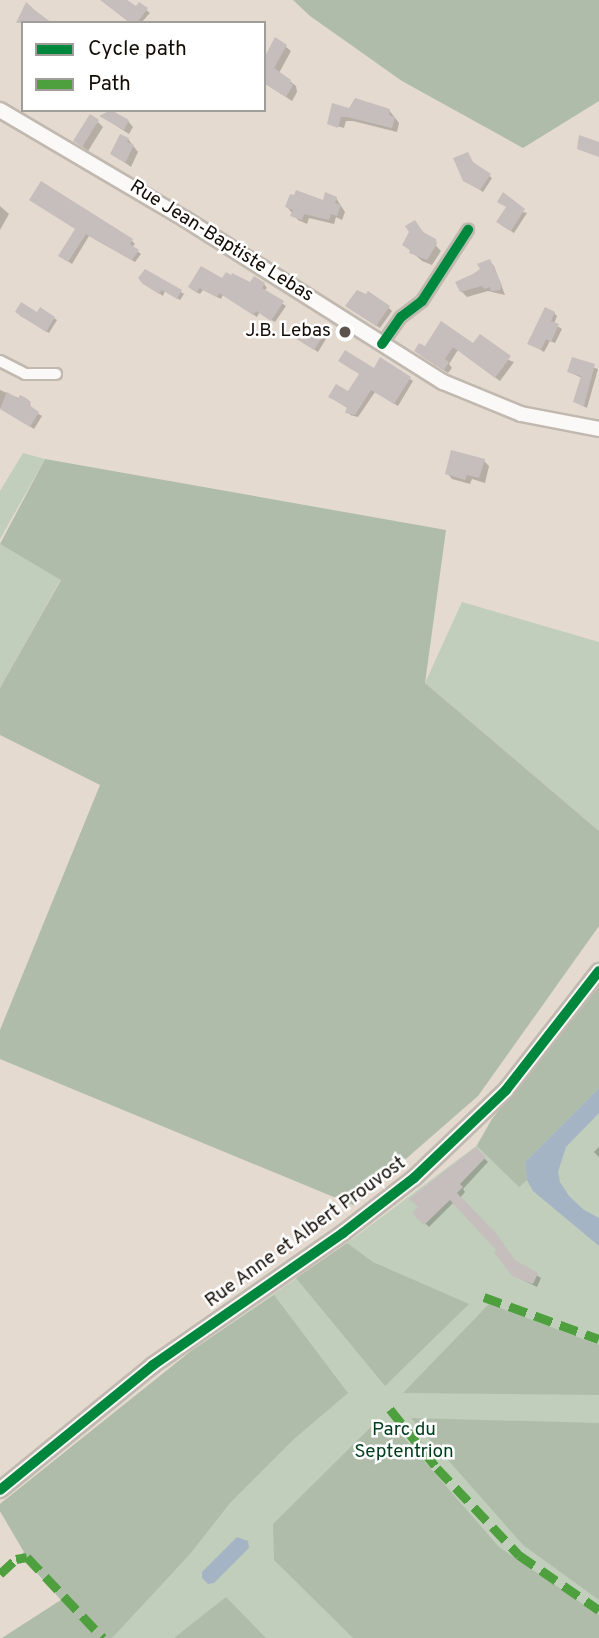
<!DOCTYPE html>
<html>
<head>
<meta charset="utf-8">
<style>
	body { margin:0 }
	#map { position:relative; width:599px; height:1638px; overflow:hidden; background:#e4dacf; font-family:Overpass,sans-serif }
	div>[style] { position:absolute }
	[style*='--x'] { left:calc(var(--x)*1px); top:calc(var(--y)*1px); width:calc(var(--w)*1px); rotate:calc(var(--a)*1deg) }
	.green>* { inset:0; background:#c0cebb }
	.forest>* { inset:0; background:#afbcaa }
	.water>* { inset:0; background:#a5b4c5 }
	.shadow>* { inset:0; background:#0003 }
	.building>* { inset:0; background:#c5bebd }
	.roads { filter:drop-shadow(2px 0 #c1b9b0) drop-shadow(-2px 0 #c1b9b0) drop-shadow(0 2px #c1b9b0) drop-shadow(0 -2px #c1b9b0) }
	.street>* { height:10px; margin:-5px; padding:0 5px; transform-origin:5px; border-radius:5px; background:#fbf9f8 }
	.secondary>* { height:14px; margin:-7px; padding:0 7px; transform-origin:7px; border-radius:7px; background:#fbf9f8 }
	.quiet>* { height:9px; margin-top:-4.5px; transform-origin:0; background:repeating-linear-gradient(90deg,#4e9f3d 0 18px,transparent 0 27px) }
	.cycleway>* { height:10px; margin:-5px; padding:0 5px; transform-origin:5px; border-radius:5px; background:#00873e }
	.dots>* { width:19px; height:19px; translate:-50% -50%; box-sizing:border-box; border:4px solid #fff; border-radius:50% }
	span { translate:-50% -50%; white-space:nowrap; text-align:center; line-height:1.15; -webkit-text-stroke:5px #fff; paint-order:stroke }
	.street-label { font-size:19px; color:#120c05 }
	.poi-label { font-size:19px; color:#120c05 }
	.right { translate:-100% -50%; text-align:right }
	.park-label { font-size:19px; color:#013e1d }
	.legend { position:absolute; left:21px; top:21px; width:245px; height:91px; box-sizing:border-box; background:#fff; border:2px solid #a09e9b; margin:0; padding:9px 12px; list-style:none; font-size:21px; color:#120c05 }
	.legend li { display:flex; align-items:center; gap:14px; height:35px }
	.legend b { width:35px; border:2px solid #a09e9b }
</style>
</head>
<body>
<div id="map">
	<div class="green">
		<div style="clip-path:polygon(23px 453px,45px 459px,0 539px,0 491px)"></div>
		<div style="clip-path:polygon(0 544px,61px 579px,0 688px)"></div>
		<div style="clip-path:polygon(462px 602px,599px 642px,599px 831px,425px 683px)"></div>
		<div style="clip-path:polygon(599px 987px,599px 1638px,2px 1638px,61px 1600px,21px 1555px,24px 1552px,0 1511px,0 1504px,191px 1351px,347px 1243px,476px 1146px,492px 1119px)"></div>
	</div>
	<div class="forest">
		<div style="clip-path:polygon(293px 0,599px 0,599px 101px,523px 148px,402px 81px,310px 16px)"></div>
		<div style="clip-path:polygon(45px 459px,446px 530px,425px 683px,599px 831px,599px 926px,478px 1096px,353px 1205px,0 1059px,0 1030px,100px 785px,0 735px,0 688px,61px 580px,0 544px)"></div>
		<div style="clip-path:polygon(599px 987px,599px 1088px,525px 1162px,527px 1180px,519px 1187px,477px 1146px,492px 1119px)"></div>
		<div style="clip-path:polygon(347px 1243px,373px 1262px,469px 1304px,385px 1386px,296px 1278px)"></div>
		<div style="clip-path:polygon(274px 1295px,348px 1393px,294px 1439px,230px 1503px,190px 1554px,112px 1638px,2px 1638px,61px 1600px,21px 1555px,24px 1552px,0 1511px,0 1504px,191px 1351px)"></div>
		<div style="clip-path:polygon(489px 1304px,599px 1345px,599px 1395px,403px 1393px)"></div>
		<div style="clip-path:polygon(411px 1418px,599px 1423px,599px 1600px,523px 1545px)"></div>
		<div style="clip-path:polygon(391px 1423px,499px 1547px,599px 1615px,599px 1638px,353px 1638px,274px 1560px,273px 1524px,372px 1426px)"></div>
		<div style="clip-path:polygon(226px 1597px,266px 1638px,174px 1638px)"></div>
	</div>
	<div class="water">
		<div style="clip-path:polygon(599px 1088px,599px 1113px,566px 1147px,558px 1172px,560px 1182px,569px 1196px,584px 1210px,599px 1218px,599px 1246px,533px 1191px,527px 1180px,525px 1162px)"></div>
		<div style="clip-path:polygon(237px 1537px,248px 1541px,249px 1548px,214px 1583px,208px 1584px,202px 1578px,202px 1572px)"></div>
	</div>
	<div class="shadow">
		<div style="clip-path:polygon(114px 0,124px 0,136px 9px,139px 4px,150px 13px,141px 23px,131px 23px)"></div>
		<div style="clip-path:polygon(285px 46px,291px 51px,279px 73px,296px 86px,297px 92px,292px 101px,264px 83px,264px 63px)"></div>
		<div style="clip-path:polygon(350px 110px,389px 110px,399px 123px,397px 132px,353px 121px,346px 121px,344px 128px,329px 124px)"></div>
		<div style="clip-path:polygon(101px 116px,128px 121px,133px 127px,129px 134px)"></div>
		<div style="clip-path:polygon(98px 122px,103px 127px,88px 151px,75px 141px)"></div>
		<div style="clip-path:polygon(128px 139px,138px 152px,131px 167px,112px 153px)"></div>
		<div style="clip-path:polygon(468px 154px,474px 165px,492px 178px,483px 192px,465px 180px)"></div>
		<div style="clip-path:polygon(336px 198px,345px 212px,342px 220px,336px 217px,334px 224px,309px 218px,307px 224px,298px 220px,287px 207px)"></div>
		<div style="clip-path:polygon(0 206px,9px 214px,0 230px)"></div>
		<div style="clip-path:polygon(507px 208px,527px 213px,514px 233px,501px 225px)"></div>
		<div style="clip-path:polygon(414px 222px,441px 251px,432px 265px,422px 261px,404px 245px)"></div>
		<div style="clip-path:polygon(76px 229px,132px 241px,135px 244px,132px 247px,141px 254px,135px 262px,89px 236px,72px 264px,63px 258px)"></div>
		<div style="clip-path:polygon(489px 261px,494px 266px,505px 295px,488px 291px,467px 297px,461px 291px)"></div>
		<div style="clip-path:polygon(145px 271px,181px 292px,184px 294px,180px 300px,165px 291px,163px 296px,148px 286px)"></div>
		<div style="clip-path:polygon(231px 278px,250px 284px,264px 284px,267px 288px,264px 291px,286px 306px,275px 322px,259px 313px,257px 317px,223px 295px,221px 299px,203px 290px,200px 294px,193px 290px)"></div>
		<div style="clip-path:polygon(389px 308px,392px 311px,380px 328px,350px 309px)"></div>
		<div style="clip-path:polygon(40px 309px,57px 320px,49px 333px,19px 315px,37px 314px)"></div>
		<div style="clip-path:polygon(554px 313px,557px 316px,554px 324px,562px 329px,555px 343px,550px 341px,544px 352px,529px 343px)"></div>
		<div style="clip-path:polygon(306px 325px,326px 339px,318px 352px,301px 341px)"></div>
		<div style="clip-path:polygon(473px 346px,514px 362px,500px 381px,458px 350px,449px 364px,452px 368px,448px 373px,420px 355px,425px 349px)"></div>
		<div style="clip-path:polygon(381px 359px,413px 381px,398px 406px,375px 392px,358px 417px,350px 415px,349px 409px,330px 397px,349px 394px,361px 375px,374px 370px)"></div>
		<div style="clip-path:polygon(573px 360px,598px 369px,587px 408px,575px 402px,582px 378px,569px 372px)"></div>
		<div style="clip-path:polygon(0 390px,30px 403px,31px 409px,42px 416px,34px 429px,0 408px)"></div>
		<div style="clip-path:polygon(484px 461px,489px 466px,485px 483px,472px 479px,470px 484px,452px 479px,447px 473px)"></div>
		<div style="clip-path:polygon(599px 1147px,599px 1157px,594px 1152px)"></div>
		<div style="clip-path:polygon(476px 1150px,488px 1162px,463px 1189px,465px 1192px,460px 1198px,516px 1263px,541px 1278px,537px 1287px,513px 1275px,499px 1250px,454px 1202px,429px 1227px,415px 1213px)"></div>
	</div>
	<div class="building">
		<div style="clip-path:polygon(100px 0,127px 0,136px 6px,139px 2px,148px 8px,137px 23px,130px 23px)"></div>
		<div style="clip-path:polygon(26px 2px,36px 11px,52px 23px,16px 23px)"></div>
		<div style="clip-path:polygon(275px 37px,287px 45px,274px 68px,291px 80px,290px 83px,293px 85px,286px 97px,264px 83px,264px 58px)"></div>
		<div style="clip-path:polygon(355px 98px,390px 109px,389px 115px,395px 117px,392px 128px,347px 117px,341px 117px,338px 128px,327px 124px,332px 103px,349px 108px)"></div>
		<div style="clip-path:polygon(111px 110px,129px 120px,124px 130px,99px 116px)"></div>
		<div style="clip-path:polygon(90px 114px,99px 120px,82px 147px,73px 141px)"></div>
		<div style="clip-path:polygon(120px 134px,129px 138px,127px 142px,134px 145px,125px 163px,110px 154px)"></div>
		<div style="clip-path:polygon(579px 135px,599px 142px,599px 157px,577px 149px)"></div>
		<div style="clip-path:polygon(468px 152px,473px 162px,491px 174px,480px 190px,463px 181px,453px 158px)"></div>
		<div style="clip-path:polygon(41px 181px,133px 239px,130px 244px,139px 250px,132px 260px,86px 234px,68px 262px,58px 256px,75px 229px,29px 200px)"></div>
		<div style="clip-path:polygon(296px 190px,323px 200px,325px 192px,337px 197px,335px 203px,341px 205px,337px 216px,331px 214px,329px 220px,304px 214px,302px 220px,290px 216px,293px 210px,285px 207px,290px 194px,294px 195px)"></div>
		<div style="clip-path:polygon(503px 192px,525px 209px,511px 231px,496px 222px,506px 207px,497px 202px)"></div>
		<div style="clip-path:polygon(415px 220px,423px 232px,436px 239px,437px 244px,427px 260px,409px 253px,410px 250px,402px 245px,409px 232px,405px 226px)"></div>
		<div style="clip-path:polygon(490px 259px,502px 285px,500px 290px,491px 291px,490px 287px,484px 289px,482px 286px,460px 292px,455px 282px,473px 274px,480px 269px,477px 264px)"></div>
		<div style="clip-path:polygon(201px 266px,222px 278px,226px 272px,231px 275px,232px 273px,250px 282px,254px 276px,265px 283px,262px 288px,284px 301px,271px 321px,256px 311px,253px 315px,219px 293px,217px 297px,199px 288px,197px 293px,188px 287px)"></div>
		<div style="clip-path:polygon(145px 269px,182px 290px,177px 299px,162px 290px,159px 294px,143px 284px,138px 278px)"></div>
		<div style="clip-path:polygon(357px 290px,366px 294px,368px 291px,390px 306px,376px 326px,345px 306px)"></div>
		<div style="clip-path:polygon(21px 302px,37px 312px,40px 307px,55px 317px,46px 332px,15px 312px)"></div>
		<div style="clip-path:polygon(545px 307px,555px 312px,551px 321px,559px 324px,551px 342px,546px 339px,541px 350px,527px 344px)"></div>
		<div style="clip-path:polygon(441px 321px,473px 343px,480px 334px,511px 356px,495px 378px,453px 347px,445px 359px,449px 362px,444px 370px,414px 351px,419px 343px,425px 346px)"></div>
		<div style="clip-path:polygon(305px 323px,324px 334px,314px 350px,295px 338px)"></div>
		<div style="clip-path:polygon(345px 350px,374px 368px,380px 357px,411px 377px,394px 404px,371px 390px,355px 415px,345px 413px,347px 407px,328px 397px,336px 384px,348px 391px,359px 374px,338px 361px)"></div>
		<div style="clip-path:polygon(572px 357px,595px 364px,584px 406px,573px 402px,581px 376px,567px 372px)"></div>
		<div style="clip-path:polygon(7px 392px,18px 399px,20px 395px,26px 398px,31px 402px,29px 405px,39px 412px,30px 427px,0 409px)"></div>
		<div style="clip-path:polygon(451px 450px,485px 459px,479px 478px,467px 475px,465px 480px,445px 474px)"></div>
		<div style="clip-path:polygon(476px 1147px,486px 1157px,460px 1184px,463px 1187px,457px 1193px,496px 1233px,515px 1260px,538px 1273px,533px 1284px,512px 1276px,494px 1252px,496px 1250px,450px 1200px,424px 1225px,412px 1213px,418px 1207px,409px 1199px)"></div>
	</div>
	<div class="roads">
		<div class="street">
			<div style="--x:382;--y:344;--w:33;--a:-55"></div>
			<div style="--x:401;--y:317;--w:26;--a:-37"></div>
			<div style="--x:422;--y:301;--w:85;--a:-57.1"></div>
			<div style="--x:0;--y:361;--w:28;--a:27"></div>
			<div style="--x:25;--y:374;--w:31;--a:0"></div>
		</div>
		<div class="secondary">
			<div style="--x:0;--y:110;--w:215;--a:30.5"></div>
			<div style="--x:185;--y:219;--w:305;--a:32.3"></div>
			<div style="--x:443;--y:382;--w:84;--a:22.3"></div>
			<div style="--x:521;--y:414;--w:79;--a:10.9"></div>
			<div style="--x:0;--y:1490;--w:198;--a:-39.2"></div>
			<div style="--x:153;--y:1365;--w:231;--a:-34.8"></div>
			<div style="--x:343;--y:1233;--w:90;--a:-37.8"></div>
			<div style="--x:414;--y:1178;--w:127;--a:-43.7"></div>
			<div style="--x:506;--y:1090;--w:151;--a:-52"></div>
		</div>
	</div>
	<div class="quiet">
		<div style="--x:484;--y:1297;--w:122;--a:20.1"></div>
		<div style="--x:390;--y:1409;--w:75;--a:51.5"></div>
		<div style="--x:437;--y:1468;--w:120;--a:46.7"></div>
		<div style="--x:519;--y:1555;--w:97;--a:34.5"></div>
		<div style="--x:0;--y:1574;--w:22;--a:-43"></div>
		<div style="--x:16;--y:1559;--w:11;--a:-10"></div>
		<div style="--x:27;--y:1557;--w:111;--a:46.8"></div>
	</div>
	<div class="cycleway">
		<div style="--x:382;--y:344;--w:33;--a:-55"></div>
		<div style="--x:401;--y:317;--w:26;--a:-37"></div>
		<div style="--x:422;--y:301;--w:85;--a:-57.1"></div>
		<div style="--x:0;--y:1490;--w:198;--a:-39.2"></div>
		<div style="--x:153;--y:1365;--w:231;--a:-34.8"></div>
		<div style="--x:343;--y:1233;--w:90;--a:-37.8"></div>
		<div style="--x:414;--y:1178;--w:127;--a:-43.7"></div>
		<div style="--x:506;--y:1090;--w:151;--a:-52"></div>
	</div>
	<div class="dots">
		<div style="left:345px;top:332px;background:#5c544c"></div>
	</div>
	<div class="street-label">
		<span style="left:221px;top:242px;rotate:32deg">Rue Jean-Baptiste Lebas</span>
		<span style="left:306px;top:1233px;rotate:-36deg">Rue Anne et Albert Prouvost</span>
	</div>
	<div class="poi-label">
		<span class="right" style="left:331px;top:332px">J.B. Lebas</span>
	</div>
	<div class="park-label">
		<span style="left:404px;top:1442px">Parc du<br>Septentrion</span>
	</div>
	<ul class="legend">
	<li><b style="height:9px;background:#00873e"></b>Cycle path</li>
	<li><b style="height:9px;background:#4e9f3d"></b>Path</li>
	</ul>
</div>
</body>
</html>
